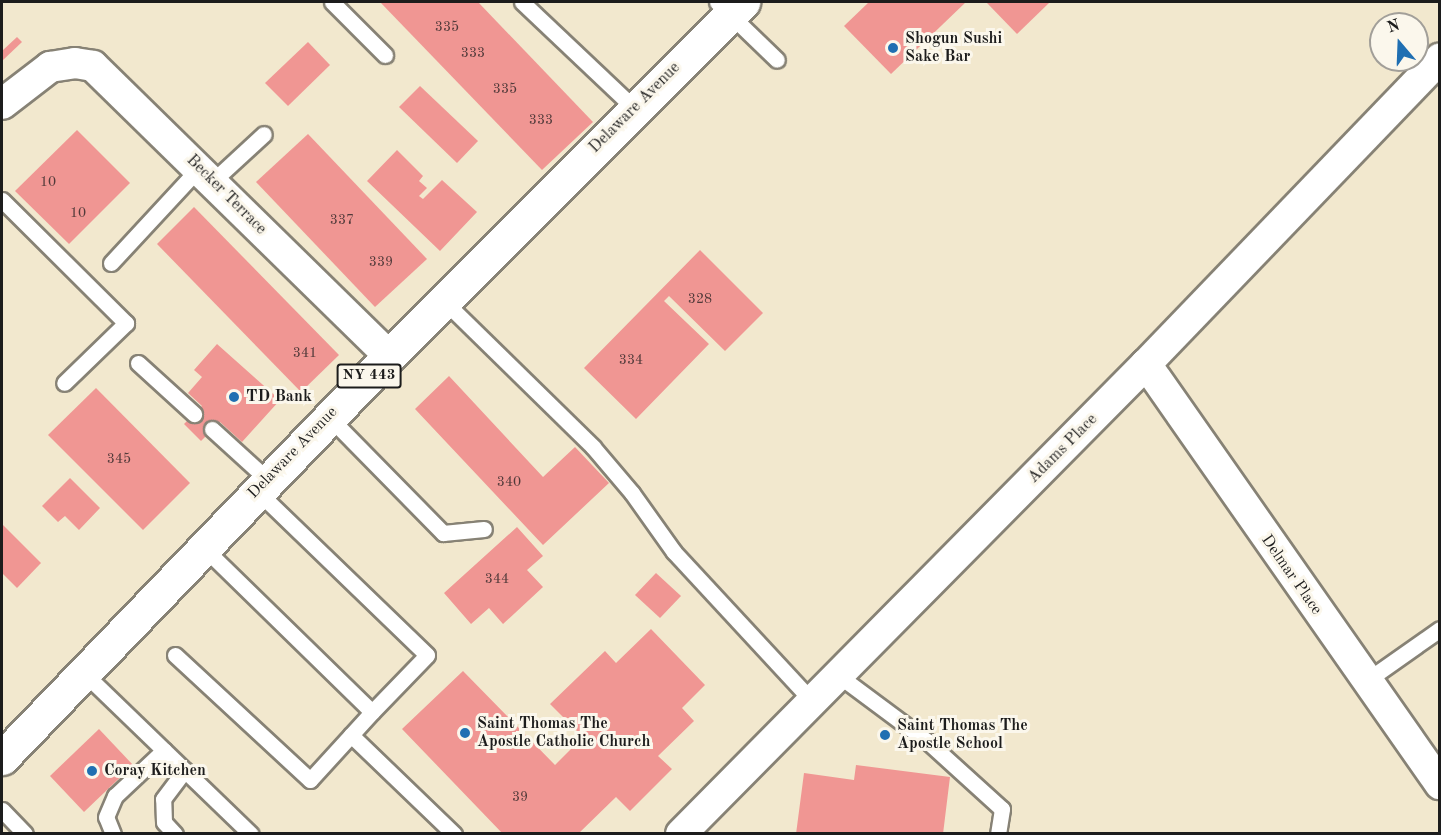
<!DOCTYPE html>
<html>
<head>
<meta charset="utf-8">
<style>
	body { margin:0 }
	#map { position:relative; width:1441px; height:835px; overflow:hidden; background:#f2e8ce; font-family:"Old Standard TT",serif }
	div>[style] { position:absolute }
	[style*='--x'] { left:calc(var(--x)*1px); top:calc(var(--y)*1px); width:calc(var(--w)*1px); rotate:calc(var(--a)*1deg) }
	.building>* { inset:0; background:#f09693 }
	.roads { filter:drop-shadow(2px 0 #878275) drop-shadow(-2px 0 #878275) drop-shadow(0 2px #878275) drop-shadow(0 -2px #878275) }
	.service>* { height:15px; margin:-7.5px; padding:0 7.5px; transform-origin:7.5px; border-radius:7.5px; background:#fff }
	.minor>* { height:30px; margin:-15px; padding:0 15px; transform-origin:15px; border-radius:15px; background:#fff }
	.primary>* { height:33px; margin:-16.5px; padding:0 16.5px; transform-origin:16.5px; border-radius:16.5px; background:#fff }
	.dots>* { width:16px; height:16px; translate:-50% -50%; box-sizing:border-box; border:3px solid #fbf7ec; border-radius:50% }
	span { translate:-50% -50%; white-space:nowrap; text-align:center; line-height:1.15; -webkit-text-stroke:6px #fbf7ec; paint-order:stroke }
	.number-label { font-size:14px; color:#513a3a }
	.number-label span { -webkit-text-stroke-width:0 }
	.shield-label span { padding:2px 4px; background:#fbf7ec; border:2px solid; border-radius:4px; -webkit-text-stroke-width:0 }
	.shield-label { font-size:15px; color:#1c1c1c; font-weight:700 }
	.poi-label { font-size:16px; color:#1c1c1c; font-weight:700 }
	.left { translate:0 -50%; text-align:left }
	.street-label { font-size:16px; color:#1c1c1c }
	.frame { position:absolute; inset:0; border:3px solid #1c1c1c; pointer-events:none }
	.north { position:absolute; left:1369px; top:12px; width:60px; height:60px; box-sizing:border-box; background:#fbf7ec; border:2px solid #a29f99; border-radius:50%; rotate:341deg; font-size:16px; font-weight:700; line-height:24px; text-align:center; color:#1c1c1c }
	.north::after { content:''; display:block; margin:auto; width:21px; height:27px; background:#1f6fb2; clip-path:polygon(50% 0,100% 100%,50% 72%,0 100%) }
</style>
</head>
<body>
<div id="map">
	<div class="building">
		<div style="clip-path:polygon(380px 2px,478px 2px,593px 122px,542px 170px)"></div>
		<div style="clip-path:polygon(869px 2px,966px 2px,891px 74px,844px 26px)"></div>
		<div style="clip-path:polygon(986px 2px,1050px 2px,1017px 34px)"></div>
		<div style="clip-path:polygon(17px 37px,22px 42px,2px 61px,2px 51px)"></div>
		<div style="clip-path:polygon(308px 42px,330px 65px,288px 106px,265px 83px)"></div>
		<div style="clip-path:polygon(420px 86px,478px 141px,457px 163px,399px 107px)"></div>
		<div style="clip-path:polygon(77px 130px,130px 183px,69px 244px,15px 191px)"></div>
		<div style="clip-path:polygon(308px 134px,427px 259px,375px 307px,256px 182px)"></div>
		<div style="clip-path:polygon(397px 150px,423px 176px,419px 181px,427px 188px,419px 196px,423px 199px,442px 180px,477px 212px,440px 251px,367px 181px)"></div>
		<div style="clip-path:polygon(194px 207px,339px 355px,301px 392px,157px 244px)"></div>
		<div style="clip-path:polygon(700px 250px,763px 313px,725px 351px,669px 296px,664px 301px,709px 344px,636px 419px,584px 368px)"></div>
		<div style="clip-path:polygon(217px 344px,280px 400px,242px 442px,220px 422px,201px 441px,184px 424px,202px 406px,188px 393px,202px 377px,194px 370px)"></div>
		<div style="clip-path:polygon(449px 376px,543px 477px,575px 447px,609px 483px,543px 545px,415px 409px)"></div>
		<div style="clip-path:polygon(96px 388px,190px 483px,143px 530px,48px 435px)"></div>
		<div style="clip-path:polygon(70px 478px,100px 508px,79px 530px,65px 516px,58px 522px,42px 506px)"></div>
		<div style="clip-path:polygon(2px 524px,41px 563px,17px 588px,2px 573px)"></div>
		<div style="clip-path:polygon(517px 527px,543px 556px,527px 570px,543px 587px,503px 624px,489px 608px,471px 624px,444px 593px)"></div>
		<div style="clip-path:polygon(656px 573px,681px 596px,660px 618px,635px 595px)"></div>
		<div style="clip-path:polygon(651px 629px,705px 685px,682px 708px,694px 721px,658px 756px,672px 769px,630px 811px,616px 797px,578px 834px,503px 834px,402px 729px,463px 671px,555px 765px,583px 737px,550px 704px,605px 651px,616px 663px)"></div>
		<div style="clip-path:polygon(99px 729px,133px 765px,84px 812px,50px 776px)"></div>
		<div style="clip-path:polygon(856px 765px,950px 777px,943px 834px,796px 834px,804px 773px,854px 780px)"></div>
	</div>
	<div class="roads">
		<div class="service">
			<div style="--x:332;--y:2;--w:75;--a:45"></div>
			<div style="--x:522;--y:2;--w:154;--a:43.4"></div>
			<div style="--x:717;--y:2;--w:83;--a:44"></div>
			<div style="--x:213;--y:181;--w:69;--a:-42.7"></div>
			<div style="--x:2;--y:200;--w:175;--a:44.8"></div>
			<div style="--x:126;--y:323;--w:86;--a:135.9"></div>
			<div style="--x:111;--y:263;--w:129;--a:-47.2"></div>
			<div style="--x:443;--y:300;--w:210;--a:44.4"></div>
			<div style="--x:593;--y:447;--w:60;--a:49.7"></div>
			<div style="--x:632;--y:493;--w:72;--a:54.6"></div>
			<div style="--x:674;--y:552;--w:203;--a:47.2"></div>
			<div style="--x:138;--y:363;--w:76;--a:42.3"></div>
			<div style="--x:329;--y:417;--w:163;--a:45.5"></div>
			<div style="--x:443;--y:533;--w:41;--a:-5.6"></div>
			<div style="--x:212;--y:429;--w:76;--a:42.3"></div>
			<div style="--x:203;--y:547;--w:236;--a:44.3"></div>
			<div style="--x:372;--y:712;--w:79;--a:-46"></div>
			<div style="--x:427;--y:655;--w:236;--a:-136"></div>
			<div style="--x:175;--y:655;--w:184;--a:42.8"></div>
			<div style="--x:310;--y:780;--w:92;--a:-47.6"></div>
			<div style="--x:83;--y:672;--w:233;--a:44"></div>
			<div style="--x:838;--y:675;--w:111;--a:36.6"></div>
			<div style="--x:927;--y:741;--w:101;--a:42.2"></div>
			<div style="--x:1002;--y:809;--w:25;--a:99"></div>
			<div style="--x:1366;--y:681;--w:90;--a:-35.1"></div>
			<div style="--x:351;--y:735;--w:143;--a:43.9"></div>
			<div style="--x:2;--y:810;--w:33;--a:46"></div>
			<div style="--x:113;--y:834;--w:18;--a:-112"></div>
			<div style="--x:106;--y:817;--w:23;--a:-67"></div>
			<div style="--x:115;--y:796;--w:67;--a:-43.2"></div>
			<div style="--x:175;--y:834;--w:16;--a:-133"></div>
			<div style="--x:164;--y:822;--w:23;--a:-92"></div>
			<div style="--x:163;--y:799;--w:36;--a:-53"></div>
		</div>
		<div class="minor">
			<div style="--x:2;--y:104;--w:61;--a:-37.6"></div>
			<div style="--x:50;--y:67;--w:25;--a:-9"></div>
			<div style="--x:75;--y:63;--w:18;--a:9"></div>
			<div style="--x:93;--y:66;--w:414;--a:44.4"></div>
			<div style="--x:1146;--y:364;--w:513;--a:55.01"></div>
			<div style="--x:681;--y:834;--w:661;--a:-45.31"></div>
			<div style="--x:1146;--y:364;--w:424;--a:-46.1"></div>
		</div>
		<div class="primary">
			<div style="--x:2;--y:758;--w:558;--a:-46.09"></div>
			<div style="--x:389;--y:356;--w:501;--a:-45"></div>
		</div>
	</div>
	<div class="dots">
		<div style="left:893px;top:48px;background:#1f6fb2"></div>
		<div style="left:234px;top:397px;background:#1f6fb2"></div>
		<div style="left:465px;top:733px;background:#1f6fb2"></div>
		<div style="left:885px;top:735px;background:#1f6fb2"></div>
		<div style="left:92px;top:771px;background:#1f6fb2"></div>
	</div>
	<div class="number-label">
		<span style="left:447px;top:27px">335</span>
		<span style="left:473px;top:53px">333</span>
		<span style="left:505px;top:89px">335</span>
		<span style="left:541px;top:120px">333</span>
		<span style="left:48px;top:182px">10</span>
		<span style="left:78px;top:213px">10</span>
		<span style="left:342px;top:220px">337</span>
		<span style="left:381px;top:262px">339</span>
		<span style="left:700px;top:299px">328</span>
		<span style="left:305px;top:353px">341</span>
		<span style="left:631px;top:360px">334</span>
		<span style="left:119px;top:459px">345</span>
		<span style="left:509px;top:482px">340</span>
		<span style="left:497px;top:579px">344</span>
		<span style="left:520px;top:797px">39</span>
	</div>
	<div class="shield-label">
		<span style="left:369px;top:376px">NY 443</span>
	</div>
	<div class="poi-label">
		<span class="left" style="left:905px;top:48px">Shogun Sushi<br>Sake Bar</span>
		<span class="left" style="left:246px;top:397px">TD Bank</span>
		<span class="left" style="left:477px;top:733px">Saint Thomas The<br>Apostle Catholic Church</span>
		<span class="left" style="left:897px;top:735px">Saint Thomas The<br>Apostle School</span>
		<span class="left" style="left:104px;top:771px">Coray Kitchen</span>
	</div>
	<div class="street-label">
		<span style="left:635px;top:108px;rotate:-45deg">Delaware Avenue</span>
		<span style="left:226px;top:195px;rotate:45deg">Becker Terrace</span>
		<span style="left:1063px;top:449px;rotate:-45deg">Adams Place</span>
		<span style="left:293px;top:453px;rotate:-46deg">Delaware Avenue</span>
		<span style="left:1291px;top:575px;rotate:55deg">Delmar Place</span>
	</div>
	<div class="frame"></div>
	<div class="north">N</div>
</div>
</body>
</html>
